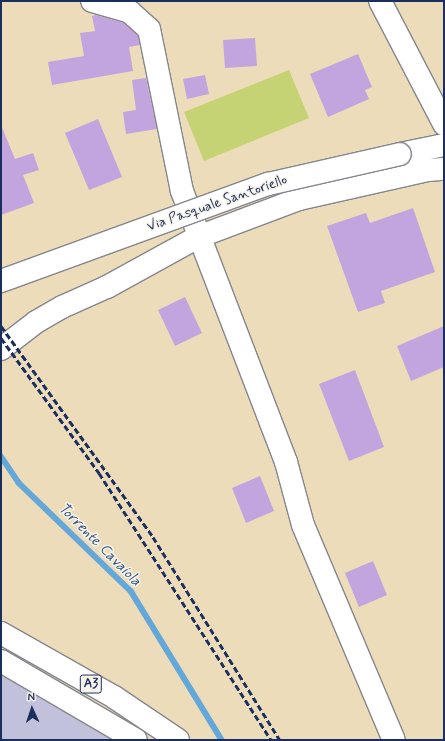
<!DOCTYPE html>
<html>
<head>
<meta charset="utf-8">
<style>
	body { margin:0 }
	#map { position:relative; width:445px; height:741px; overflow:hidden; background:#eddcba; font-family:Mynerve,sans-serif }
	div>[style] { position:absolute }
	[style*='--x'] { left:calc(var(--x)*1px); top:calc(var(--y)*1px); width:calc(var(--w)*1px); rotate:calc(var(--a)*1deg) }
	.industrial>* { inset:0; background:#c2c1dc }
	.green>* { inset:0; background:#c6d374 }
	.stream>* { height:5.5px; margin:-2.75px; padding:0 2.75px; transform-origin:2.75px; border-radius:2.75px; background:#64a7d9 }
	.building>* { inset:0; background:#c2a5de }
	.roads { filter:drop-shadow(1px 0 #84868c) drop-shadow(-1px 0 #84868c) drop-shadow(0 1px #84868c) drop-shadow(0 -1px #84868c) }
	.minor>* { height:22px; margin:-11px; padding:0 11px; transform-origin:11px; border-radius:11px; background:#fff }
	.highway>* { height:22px; margin:-11px; padding:0 11px; transform-origin:11px; border-radius:11px; background:#fff }
	.rail>* { height:3px; margin-top:-1.5px; transform-origin:0; background:repeating-linear-gradient(90deg,#1b2f5e 0 6px,transparent 0 9px) }
	.bridges { filter:drop-shadow(1px 0 #84868c) drop-shadow(-1px 0 #84868c) drop-shadow(0 1px #84868c) drop-shadow(0 -1px #84868c) }
	.minor-bridge>* { height:22px; margin:-11px; padding:0 11px; transform-origin:11px; border-radius:11px; background:#fff }
	span { translate:-50% -50%; white-space:nowrap; text-align:center; line-height:1.15; -webkit-text-stroke:3px #f7f3e8; paint-order:stroke }
	.shield-label span { padding:1px 3px; background:#f7f3e8; border:1px solid; border-radius:3px; -webkit-text-stroke-width:0 }
	.shield-label { font-size:13px; color:#1b2f5e; font-weight:700 }
	.street-label { font-size:14px; color:#1b2f5e }
	.water-label { font-size:15px; color:#315383; font-style:italic }
	.frame { position:absolute; inset:0; border:2px solid #1b2f5e; pointer-events:none }
	.north { position:absolute; left:12px; top:689px; width:40px; height:40px; -webkit-text-stroke:3px #f7f3e8; paint-order:stroke; rotate:357deg; font-size:11px; font-weight:700; line-height:16px; text-align:center; color:#1b2f5e }
	.north::after { content:''; display:block; margin:auto; width:14px; height:18px; background:#1b2f5e; clip-path:polygon(50% 0,100% 100%,50% 72%,0 100%) }
</style>
</head>
<body>
<div id="map">
	<div class="industrial">
		<div style="clip-path:polygon(1px 654px,111px 740px,1px 740px)"></div>
	</div>
	<div class="green">
		<div style="clip-path:polygon(289px 70px,309px 118px,204px 161px,184px 112px)"></div>
	</div>
	<div class="stream">
		<div style="--x:1;--y:456;--w:32;--a:56"></div>
		<div style="--x:19;--y:483;--w:156;--a:44"></div>
		<div style="--x:131;--y:591;--w:175;--a:58.6"></div>
	</div>
	<div class="building">
		<div style="clip-path:polygon(96px 15px,124px 23px,138px 36px,140px 45px,129px 47px,133px 71px,52px 85px,48px 62px,84px 56px,80px 33px,95px 31px,92px 16px)"></div>
		<div style="clip-path:polygon(255px 38px,257px 66px,225px 68px,223px 40px)"></div>
		<div style="clip-path:polygon(358px 54px,372px 87px,365px 90px,369px 99px,328px 117px,310px 74px)"></div>
		<div style="clip-path:polygon(205px 75px,209px 94px,187px 99px,183px 79px)"></div>
		<div style="clip-path:polygon(146px 78px,157px 129px,126px 134px,123px 112px,136px 110px,132px 80px)"></div>
		<div style="clip-path:polygon(98px 119px,122px 177px,89px 190px,65px 133px)"></div>
		<div style="clip-path:polygon(1px 125px,15px 159px,33px 153px,39px 170px,23px 175px,34px 203px,1px 215px)"></div>
		<div style="clip-path:polygon(413px 208px,435px 272px,381px 291px,385px 303px,358px 312px,327px 226px,366px 213px,370px 223px)"></div>
		<div style="clip-path:polygon(185px 297px,202px 333px,175px 346px,158px 310px)"></div>
		<div style="clip-path:polygon(444px 326px,444px 367px,411px 381px,397px 346px)"></div>
		<div style="clip-path:polygon(355px 370px,384px 447px,349px 461px,319px 384px)"></div>
		<div style="clip-path:polygon(260px 476px,274px 511px,246px 523px,232px 488px)"></div>
		<div style="clip-path:polygon(373px 561px,387px 595px,359px 607px,345px 573px)"></div>
	</div>
	<div class="roads">
		<div class="minor">
			<div style="--x:92;--y:1;--w:40;--a:16"></div>
			<div style="--x:130;--y:12;--w:25;--a:42"></div>
			<div style="--x:149;--y:29;--w:165;--a:78.5"></div>
			<div style="--x:182;--y:191;--w:290;--a:69"></div>
			<div style="--x:286;--y:462;--w:65;--a:74.9"></div>
			<div style="--x:303;--y:525;--w:233;--a:67.1"></div>
			<div style="--x:380;--y:1;--w:139;--a:62.5"></div>
			<div style="--x:400;--y:154;--w:45;--a:-11.6"></div>
			<div style="--x:1;--y:349;--w:44;--a:-37.6"></div>
			<div style="--x:36;--y:322;--w:30;--a:-30"></div>
			<div style="--x:62;--y:307;--w:49;--a:-24"></div>
			<div style="--x:107;--y:287;--w:104;--a:-28.8"></div>
			<div style="--x:198;--y:237;--w:108;--a:-20.6"></div>
			<div style="--x:299;--y:199;--w:132;--a:-12.7"></div>
			<div style="--x:428;--y:170;--w:16;--a:-4"></div>
		</div>
		<div class="highway">
			<div style="--x:1;--y:633;--w:130;--a:29.5"></div>
			<div style="--x:114;--y:697;--w:77;--a:33.9"></div>
			<div style="--x:1;--y:661;--w:156;--a:30.3"></div>
		</div>
	</div>
	<div class="rail">
		<div style="--x:1;--y:326;--w:260;--a:54.2"></div>
		<div style="--x:153;--y:537;--w:239;--a:58"></div>
		<div style="--x:1;--y:338;--w:167;--a:54"></div>
		<div style="--x:99;--y:473;--w:318;--a:57.2"></div>
	</div>
	<div class="bridges">
		<div class="minor-bridge">
			<div style="--x:1;--y:281;--w:284;--a:-20"></div>
			<div style="--x:268;--y:184;--w:135;--a:-12.8"></div>
		</div>
	</div>
	<div class="shield-label">
		<span style="left:91px;top:684px">A3</span>
	</div>
	<div class="street-label">
		<span style="left:217px;top:203px;rotate:-19deg">Via Pasquale Santoriello</span>
	</div>
	<div class="water-label">
		<span style="left:99px;top:545px;rotate:45deg">Torrente Cavaiola</span>
	</div>
	<div class="frame"></div>
	<div class="north">N</div>
</div>
</body>
</html>
